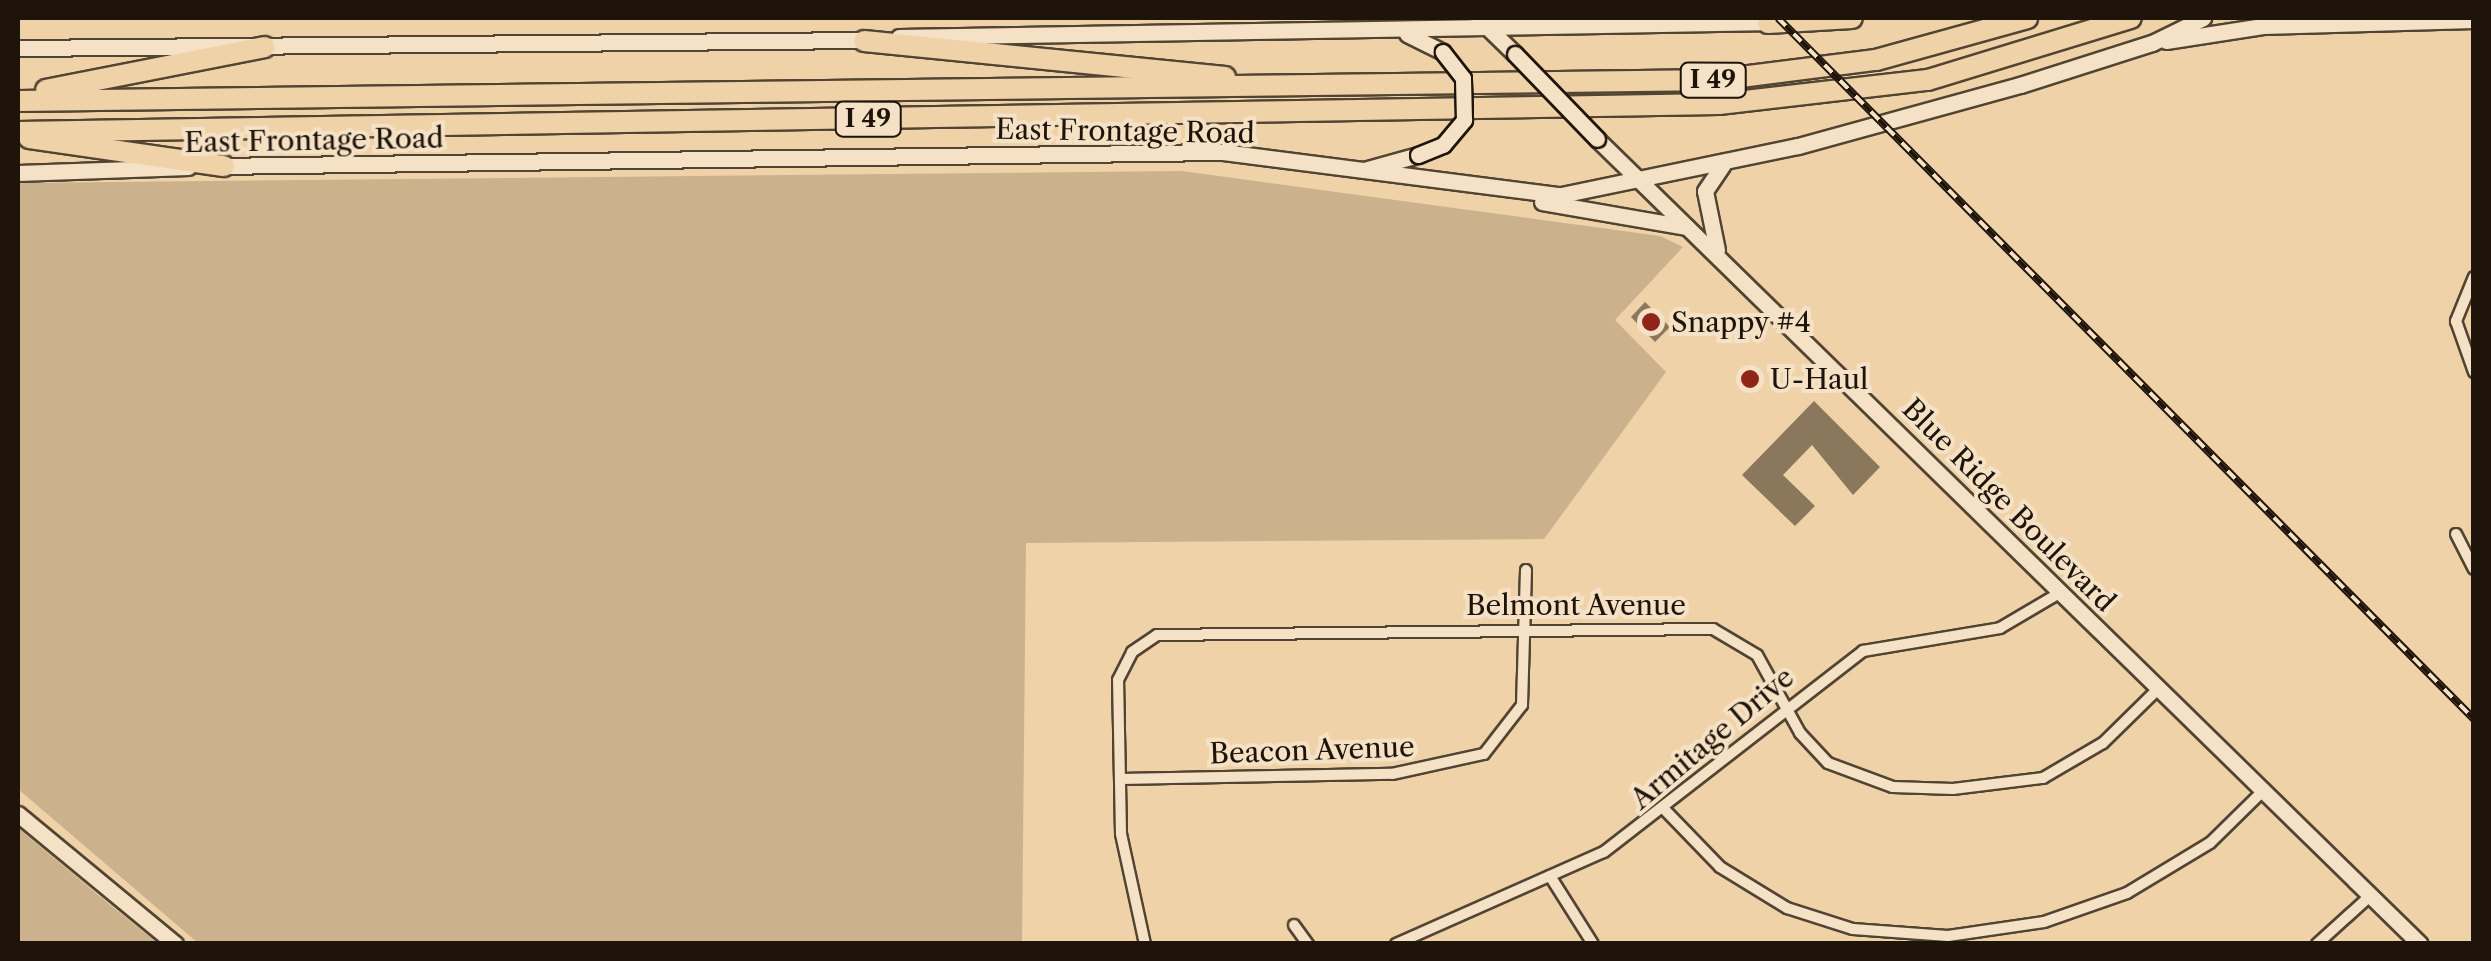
<!DOCTYPE html>
<html>
<head>
<meta charset="utf-8">
<style>
	body { margin:0 }
	#map { position:relative; width:2491px; height:961px; overflow:hidden; background:#efd2a8; font-family:"Libre Caslon Text",serif }
	div>[style] { position:absolute }
	[style*='--x'] { left:calc(var(--x)*1px); top:calc(var(--y)*1px); width:calc(var(--w)*1px); rotate:calc(var(--a)*1deg) }
	.green>* { inset:0; background:#cbb28d }
	.building>* { inset:0; background:#8b775c }
	.roads { filter:drop-shadow(2px 0 #524432) drop-shadow(-2px 0 #524432) drop-shadow(0 2px #524432) drop-shadow(0 -2px #524432) }
	.street>* { height:10px; margin:-5px; padding:0 5px; transform-origin:5px; border-radius:5px; background:#f5e2c6 }
	.secondary>* { height:15px; margin:-7.5px; padding:0 7.5px; transform-origin:7.5px; border-radius:7.5px; background:#f5e2c6 }
	.highway>* { height:20px; margin:-10px; padding:0 10px; transform-origin:10px; border-radius:10px; background:#efd2a8 }
	.rail>* { height:8px; margin-top:-4px; transform-origin:0; background:repeating-linear-gradient(90deg,#f5e2c6 0 11px,#1e140a 0 22px); box-sizing:border-box; border-block:2px solid #1e140a }
	.bridges { filter:drop-shadow(2px 0 #1e140a) drop-shadow(-2px 0 #1e140a) drop-shadow(0 2px #1e140a) drop-shadow(0 -2px #1e140a) }
	.secondary-bridge>* { height:15px; margin:-7.5px; padding:0 7.5px; transform-origin:7.5px; border-radius:7.5px; background:#f5e2c6 }
	.dots>* { width:28px; height:28px; translate:-50% -50%; box-sizing:border-box; border:5px solid #f5e2c6; border-radius:50% }
	span { translate:-50% -50%; white-space:nowrap; text-align:center; line-height:1.15; -webkit-text-stroke:8px #f5e2c6; paint-order:stroke }
	.shield-label span { padding:2px 8px; background:#f5e2c6; border:2px solid; border-radius:8px; -webkit-text-stroke-width:0 }
	.shield-label { font-size:25px; color:#1e140a; font-weight:700 }
	.street-label { font-size:28px; color:#1e140a }
	.poi-label { font-size:28px; color:#1e140a }
	.left { translate:0 -50%; text-align:left }
	.frame { position:absolute; inset:0; border:20px solid #1e140a; pointer-events:none }
</style>
</head>
<body>
<div id="map">
	<div class="green">
		<div style="clip-path:polygon(1182px 171px,1660px 236px,1683px 247px,1615px 320px,1666px 372px,1544px 539px,1026px 543px,1022px 943px,198px 943px,18px 789px,18px 183px)"></div>
		<div style="clip-path:polygon(18px 828px,109px 904px,157px 943px,18px 943px)"></div>
	</div>
	<div class="building">
		<div style="clip-path:polygon(1645px 302px,1670px 327px,1655px 342px,1631px 317px)"></div>
		<div style="clip-path:polygon(1814px 401px,1880px 467px,1853px 495px,1812px 445px,1783px 475px,1815px 506px,1795px 526px,1742px 475px)"></div>
	</div>
	<div class="roads">
		<div class="street">
			<div style="--x:2474;--y:277;--w:48;--a:112.2"></div>
			<div style="--x:2456;--y:321;--w:54;--a:70.6"></div>
			<div style="--x:2456;--y:534;--w:39;--a:63"></div>
			<div style="--x:1120;--y:779;--w:272;--a:-1.1"></div>
			<div style="--x:1392;--y:774;--w:94;--a:-12.3"></div>
			<div style="--x:1484;--y:754;--w:62;--a:-52.2"></div>
			<div style="--x:1522;--y:705;--w:135;--a:-88.3"></div>
			<div style="--x:1665;--y:810;--w:79;--a:46"></div>
			<div style="--x:1720;--y:867;--w:79;--a:31.5"></div>
			<div style="--x:1787;--y:908;--w:69;--a:17.7"></div>
			<div style="--x:1853;--y:929;--w:95;--a:4.2"></div>
			<div style="--x:1948;--y:936;--w:97;--a:-8.3"></div>
			<div style="--x:2044;--y:922;--w:88;--a:-19.3"></div>
			<div style="--x:2127;--y:893;--w:97;--a:-31.1"></div>
			<div style="--x:2210;--y:843;--w:76;--a:-44.5"></div>
			<div style="--x:1550;--y:876;--w:80;--a:57.7"></div>
			<div style="--x:1294;--y:925;--w:24;--a:54"></div>
			<div style="--x:1145;--y:944;--w:113;--a:-102.3"></div>
			<div style="--x:1121;--y:834;--w:154;--a:-91.1"></div>
			<div style="--x:1118;--y:680;--w:31;--a:-63"></div>
			<div style="--x:1132;--y:652;--w:30;--a:-34"></div>
			<div style="--x:1157;--y:635;--w:556;--a:-0.62"></div>
			<div style="--x:1713;--y:629;--w:51;--a:30.6"></div>
			<div style="--x:1757;--y:655;--w:89;--a:61.1"></div>
			<div style="--x:1800;--y:733;--w:41;--a:47"></div>
			<div style="--x:1828;--y:763;--w:69;--a:20.3"></div>
			<div style="--x:1893;--y:787;--w:60;--a:1.9"></div>
			<div style="--x:1953;--y:789;--w:91;--a:-7"></div>
			<div style="--x:2043;--y:778;--w:69;--a:-30.3"></div>
			<div style="--x:2103;--y:743;--w:78;--a:-44.5"></div>
			<div style="--x:1396;--y:944;--w:227;--a:-23.9"></div>
			<div style="--x:1604;--y:852;--w:328;--a:-37.8"></div>
			<div style="--x:1863;--y:651;--w:139;--a:-9.5"></div>
			<div style="--x:2000;--y:628;--w:71;--a:-30.5"></div>
			<div style="--x:2317;--y:944;--w:73;--a:-42.2"></div>
		</div>
		<div class="secondary">
			<div style="--x:1478;--y:18;--w:52;--a:44.2"></div>
			<div style="--x:1407;--y:34;--w:40;--a:26.6"></div>
			<div style="--x:899;--y:37;--w:876;--a:-0.98"></div>
			<div style="--x:2166;--y:41;--w:98;--a:-8.8"></div>
			<div style="--x:2263;--y:26;--w:211;--a:-1.6"></div>
			<div style="--x:18;--y:48;--w:853;--a:-0.54"></div>
			<div style="--x:1597;--y:139;--w:1151;--a:44.37"></div>
			<div style="--x:216;--y:166;--w:1007;--a:-0.8"></div>
			<div style="--x:1223;--y:152;--w:341;--a:7.3"></div>
			<div style="--x:1561;--y:195;--w:242;--a:-11.7"></div>
			<div style="--x:1798;--y:146;--w:230;--a:-15.4"></div>
			<div style="--x:2020;--y:85;--w:139;--a:-17.7"></div>
			<div style="--x:2152;--y:43;--w:57;--a:-26.1"></div>
			<div style="--x:1364;--y:170;--w:56;--a:-15.5"></div>
			<div style="--x:18;--y:173;--w:170;--a:-2"></div>
			<div style="--x:1542;--y:202;--w:147;--a:9.8"></div>
			<div style="--x:1717;--y:250;--w:60;--a:-101.5"></div>
			<div style="--x:1705;--y:191;--w:32;--a:-56"></div>
			<div style="--x:18;--y:814;--w:204;--a:39.6"></div>
		</div>
		<div class="highway">
			<div style="--x:1768;--y:23;--w:84;--a:-3.4"></div>
			<div style="--x:864;--y:41;--w:363;--a:5.7"></div>
			<div style="--x:46;--y:90;--w:223;--a:-11.1"></div>
			<div style="--x:18;--y:101;--w:1699;--a:-0.71"></div>
			<div style="--x:1717;--y:80;--w:160;--a:-7.2"></div>
			<div style="--x:1876;--y:60;--w:157;--a:-15.5"></div>
			<div style="--x:18;--y:132;--w:1701;--a:-0.94"></div>
			<div style="--x:1719;--y:104;--w:210;--a:-6.6"></div>
			<div style="--x:1928;--y:80;--w:212;--a:-17"></div>
			<div style="--x:29;--y:138;--w:197;--a:8.2"></div>
		</div>
	</div>
	<div class="rail">
		<div style="--x:1778;--y:18;--w:988;--a:45.21"></div>
	</div>
	<div class="bridges">
		<div class="secondary-bridge">
			<div style="--x:1515;--y:54;--w:118;--a:46"></div>
			<div style="--x:1418;--y:155;--w:27;--a:-22"></div>
			<div style="--x:1443;--y:145;--w:33;--a:-50"></div>
			<div style="--x:1464;--y:120;--w:42;--a:-91.4"></div>
			<div style="--x:1463;--y:78;--w:33;--a:-128"></div>
		</div>
	</div>
	<div class="dots">
		<div style="left:1651px;top:322px;background:#8f2418"></div>
		<div style="left:1750px;top:379px;background:#8f2418"></div>
	</div>
	<div class="shield-label">
		<span style="left:1713px;top:80px">I 49</span>
		<span style="left:868px;top:119px">I 49</span>
	</div>
	<div class="street-label">
		<span style="left:1125px;top:131px;rotate:1deg">East Frontage Road</span>
		<span style="left:314px;top:140px;rotate:-1deg">East Frontage Road</span>
		<span style="left:2009px;top:505px;rotate:45deg">Blue Ridge Boulevard</span>
		<span style="left:1576px;top:605px">Belmont Avenue</span>
		<span style="left:1712px;top:738px;rotate:-40deg">Armitage Drive</span>
		<span style="left:1312px;top:750px;rotate:-2deg">Beacon Avenue</span>
	</div>
	<div class="poi-label">
		<span class="left" style="left:1671px;top:322px">Snappy #4</span>
		<span class="left" style="left:1770px;top:379px">U-Haul</span>
	</div>
	<div class="frame"></div>
</div>
</body>
</html>
